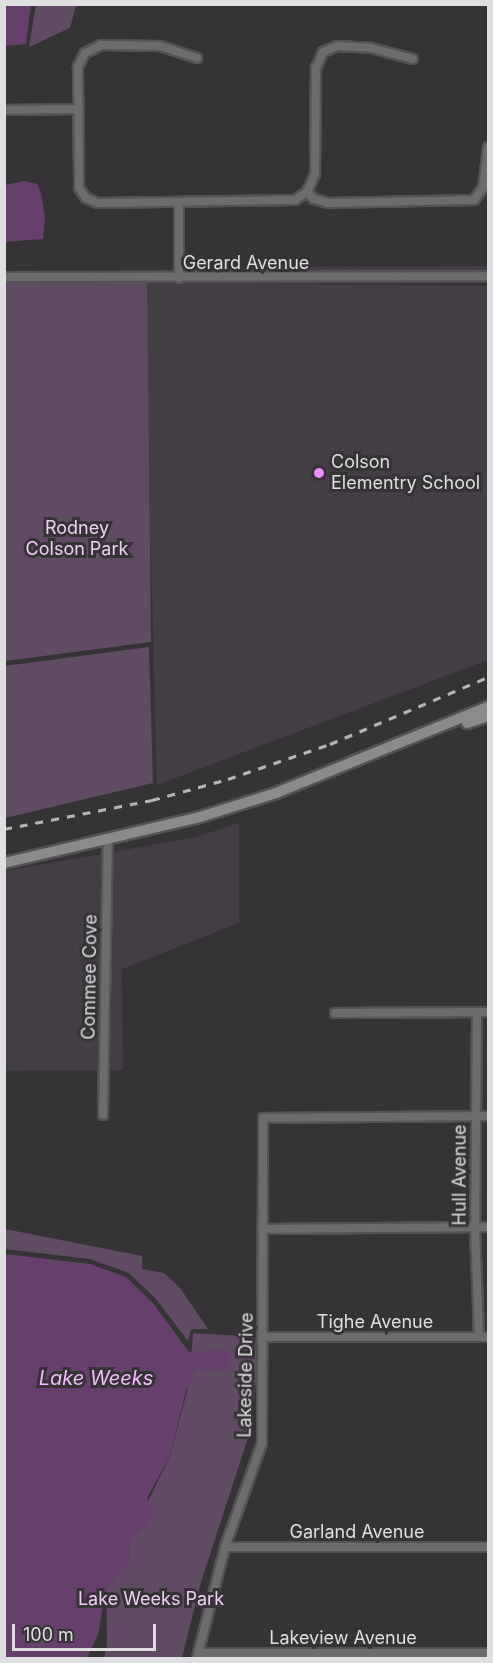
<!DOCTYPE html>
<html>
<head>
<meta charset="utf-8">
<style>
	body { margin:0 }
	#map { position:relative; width:493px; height:1663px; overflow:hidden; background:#363336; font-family:Inter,sans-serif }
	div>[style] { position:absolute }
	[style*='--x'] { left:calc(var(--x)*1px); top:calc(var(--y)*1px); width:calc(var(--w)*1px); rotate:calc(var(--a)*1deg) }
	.built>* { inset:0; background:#433d44 }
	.green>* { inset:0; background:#604a64 }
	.water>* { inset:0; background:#64406a }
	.roads { filter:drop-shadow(2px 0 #545255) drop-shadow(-2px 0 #545255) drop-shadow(0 2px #545255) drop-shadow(0 -2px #545255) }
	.street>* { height:8px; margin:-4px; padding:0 4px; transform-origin:4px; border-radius:4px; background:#6d6c6d }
	.secondary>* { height:10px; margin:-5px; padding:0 5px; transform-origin:5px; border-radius:5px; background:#8c8a8c }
	.rail>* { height:3px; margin-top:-1.5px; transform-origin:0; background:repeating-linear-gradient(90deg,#b5b4b6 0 8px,transparent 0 16px) }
	.dots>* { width:16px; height:16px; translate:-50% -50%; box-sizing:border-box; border:3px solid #363336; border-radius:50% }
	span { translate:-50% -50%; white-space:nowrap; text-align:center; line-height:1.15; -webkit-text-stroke:6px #363336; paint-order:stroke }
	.street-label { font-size:18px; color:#dfdee0 }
	.poi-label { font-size:18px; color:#dfdee0 }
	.left { translate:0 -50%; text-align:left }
	.park-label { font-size:18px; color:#f1cef7 }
	.water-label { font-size:20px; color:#f4baff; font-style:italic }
	.frame { position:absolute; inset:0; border:6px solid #dfdee0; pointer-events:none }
	.scale { position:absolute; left:12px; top:1624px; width:144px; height:27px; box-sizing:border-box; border:3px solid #dfdee0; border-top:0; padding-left:8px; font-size:18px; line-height:21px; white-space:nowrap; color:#dfdee0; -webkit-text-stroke:4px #363336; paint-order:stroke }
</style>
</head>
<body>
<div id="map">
	<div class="built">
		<div style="clip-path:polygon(488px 266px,488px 270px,228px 272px,228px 267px)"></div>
		<div style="clip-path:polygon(144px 282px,488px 286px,488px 660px,157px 785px)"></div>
		<div style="clip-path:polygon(239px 823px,239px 923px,122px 969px,123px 1070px,109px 1070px,113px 852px,196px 837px)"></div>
		<div style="clip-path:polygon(102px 854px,99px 1070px,5px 1071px,5px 871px)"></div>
	</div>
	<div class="green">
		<div style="clip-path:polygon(36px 4px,76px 5px,70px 28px,29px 47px)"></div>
		<div style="clip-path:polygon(147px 273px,151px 642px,5px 661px,4px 275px)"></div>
		<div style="clip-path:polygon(149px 647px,153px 783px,5px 818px,5px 666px)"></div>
		<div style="clip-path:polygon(5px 1229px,142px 1256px,142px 1269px,164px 1273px,180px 1288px,208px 1329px,191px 1329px,188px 1341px,156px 1299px,129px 1273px,90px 1259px,5px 1249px)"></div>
		<div style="clip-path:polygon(193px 1333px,262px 1337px,249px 1435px,201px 1582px,182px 1658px,104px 1658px,107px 1644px,106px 1588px,170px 1456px,189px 1384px)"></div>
	</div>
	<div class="water">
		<div style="clip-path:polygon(4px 5px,31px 5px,26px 44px,5px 46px)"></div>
		<div style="clip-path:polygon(24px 181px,37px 184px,41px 193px,45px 217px,43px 239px,5px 242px,5px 185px)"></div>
		<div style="clip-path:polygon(5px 1254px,90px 1264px,126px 1277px,153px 1303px,189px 1352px,229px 1350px,229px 1370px,196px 1369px,186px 1391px,170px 1456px,147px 1498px,153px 1512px,146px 1526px,132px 1538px,128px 1563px,106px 1588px,98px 1635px,87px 1658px,5px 1658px)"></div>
	</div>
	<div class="roads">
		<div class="street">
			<div style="--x:197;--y:58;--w:39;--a:-162"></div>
			<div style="--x:160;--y:46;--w:59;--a:-179"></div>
			<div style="--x:101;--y:45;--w:18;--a:153"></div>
			<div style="--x:85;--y:53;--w:16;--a:117"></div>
			<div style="--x:78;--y:67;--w:121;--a:89.5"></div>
			<div style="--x:79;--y:188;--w:12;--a:55"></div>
			<div style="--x:86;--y:198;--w:13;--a:23"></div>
			<div style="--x:98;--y:203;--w:197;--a:-0.9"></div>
			<div style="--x:295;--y:200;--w:14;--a:-34"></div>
			<div style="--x:307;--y:192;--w:20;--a:-66"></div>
			<div style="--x:315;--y:174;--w:106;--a:-89.5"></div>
			<div style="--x:316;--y:68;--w:17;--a:-66"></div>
			<div style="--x:323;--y:52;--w:15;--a:-23"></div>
			<div style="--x:337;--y:46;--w:34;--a:3"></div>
			<div style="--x:371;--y:48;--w:43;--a:14.7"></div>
			<div style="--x:4;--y:110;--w:75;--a:-0.8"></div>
			<div style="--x:307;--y:192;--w:10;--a:45"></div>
			<div style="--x:314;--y:199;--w:15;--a:16"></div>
			<div style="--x:328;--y:203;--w:146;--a:-1.2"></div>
			<div style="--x:474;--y:200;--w:15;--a:-53"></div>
			<div style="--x:483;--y:188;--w:41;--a:-83"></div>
			<div style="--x:4;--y:277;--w:484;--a:-0.1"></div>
			<div style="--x:179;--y:278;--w:75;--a:-90"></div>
			<div style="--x:477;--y:1012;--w:215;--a:90.5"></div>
			<div style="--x:475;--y:1227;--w:110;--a:87.9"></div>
			<div style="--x:335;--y:1013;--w:153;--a:-0.4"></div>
			<div style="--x:103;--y:1115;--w:276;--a:-89"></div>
			<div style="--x:262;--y:1229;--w:226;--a:-0.5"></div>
			<div style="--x:262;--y:1337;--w:226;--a:0"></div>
			<div style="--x:225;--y:1547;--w:263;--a:0"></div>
			<div style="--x:198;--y:1653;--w:290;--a:0"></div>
			<div style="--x:197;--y:1658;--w:114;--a:-75.8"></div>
			<div style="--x:225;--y:1547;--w:110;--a:-70.4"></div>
			<div style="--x:262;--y:1443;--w:325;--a:-89.8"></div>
			<div style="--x:263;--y:1118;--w:225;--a:-0.5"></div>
		</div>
		<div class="secondary">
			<div style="--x:467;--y:723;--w:22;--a:-18"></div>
			<div style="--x:4;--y:863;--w:201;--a:-13.2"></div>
			<div style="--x:200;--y:817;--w:80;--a:-17.5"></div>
			<div style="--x:276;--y:793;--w:229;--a:-22.1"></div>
		</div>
	</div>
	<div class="rail">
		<div style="--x:4;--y:829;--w:151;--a:-11.1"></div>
		<div style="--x:152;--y:800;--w:79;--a:-15.4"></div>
		<div style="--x:228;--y:779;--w:108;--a:-18.9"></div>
		<div style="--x:330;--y:744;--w:172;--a:-23"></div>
	</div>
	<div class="dots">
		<div style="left:319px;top:473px;background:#eb8dfc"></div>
	</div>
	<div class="street-label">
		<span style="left:246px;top:263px">Gerard Avenue</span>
		<span style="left:90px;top:977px;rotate:-89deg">Commee Cove</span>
		<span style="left:460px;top:1175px;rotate:-90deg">Hull Avenue</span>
		<span style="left:375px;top:1322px">Tighe Avenue</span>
		<span style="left:246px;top:1375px;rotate:-89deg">Lakeside Drive</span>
		<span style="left:357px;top:1532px">Garland Avenue</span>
		<span style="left:343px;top:1638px">Lakeview Avenue</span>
	</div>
	<div class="poi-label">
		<span class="left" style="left:331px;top:473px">Colson<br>Elementry School</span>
	</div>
	<div class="park-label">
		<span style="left:77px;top:539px">Rodney<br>Colson Park</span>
		<span style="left:151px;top:1599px">Lake Weeks Park</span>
	</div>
	<div class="water-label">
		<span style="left:96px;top:1378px">Lake Weeks</span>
	</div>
	<div class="frame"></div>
	<div class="scale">100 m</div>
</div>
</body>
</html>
